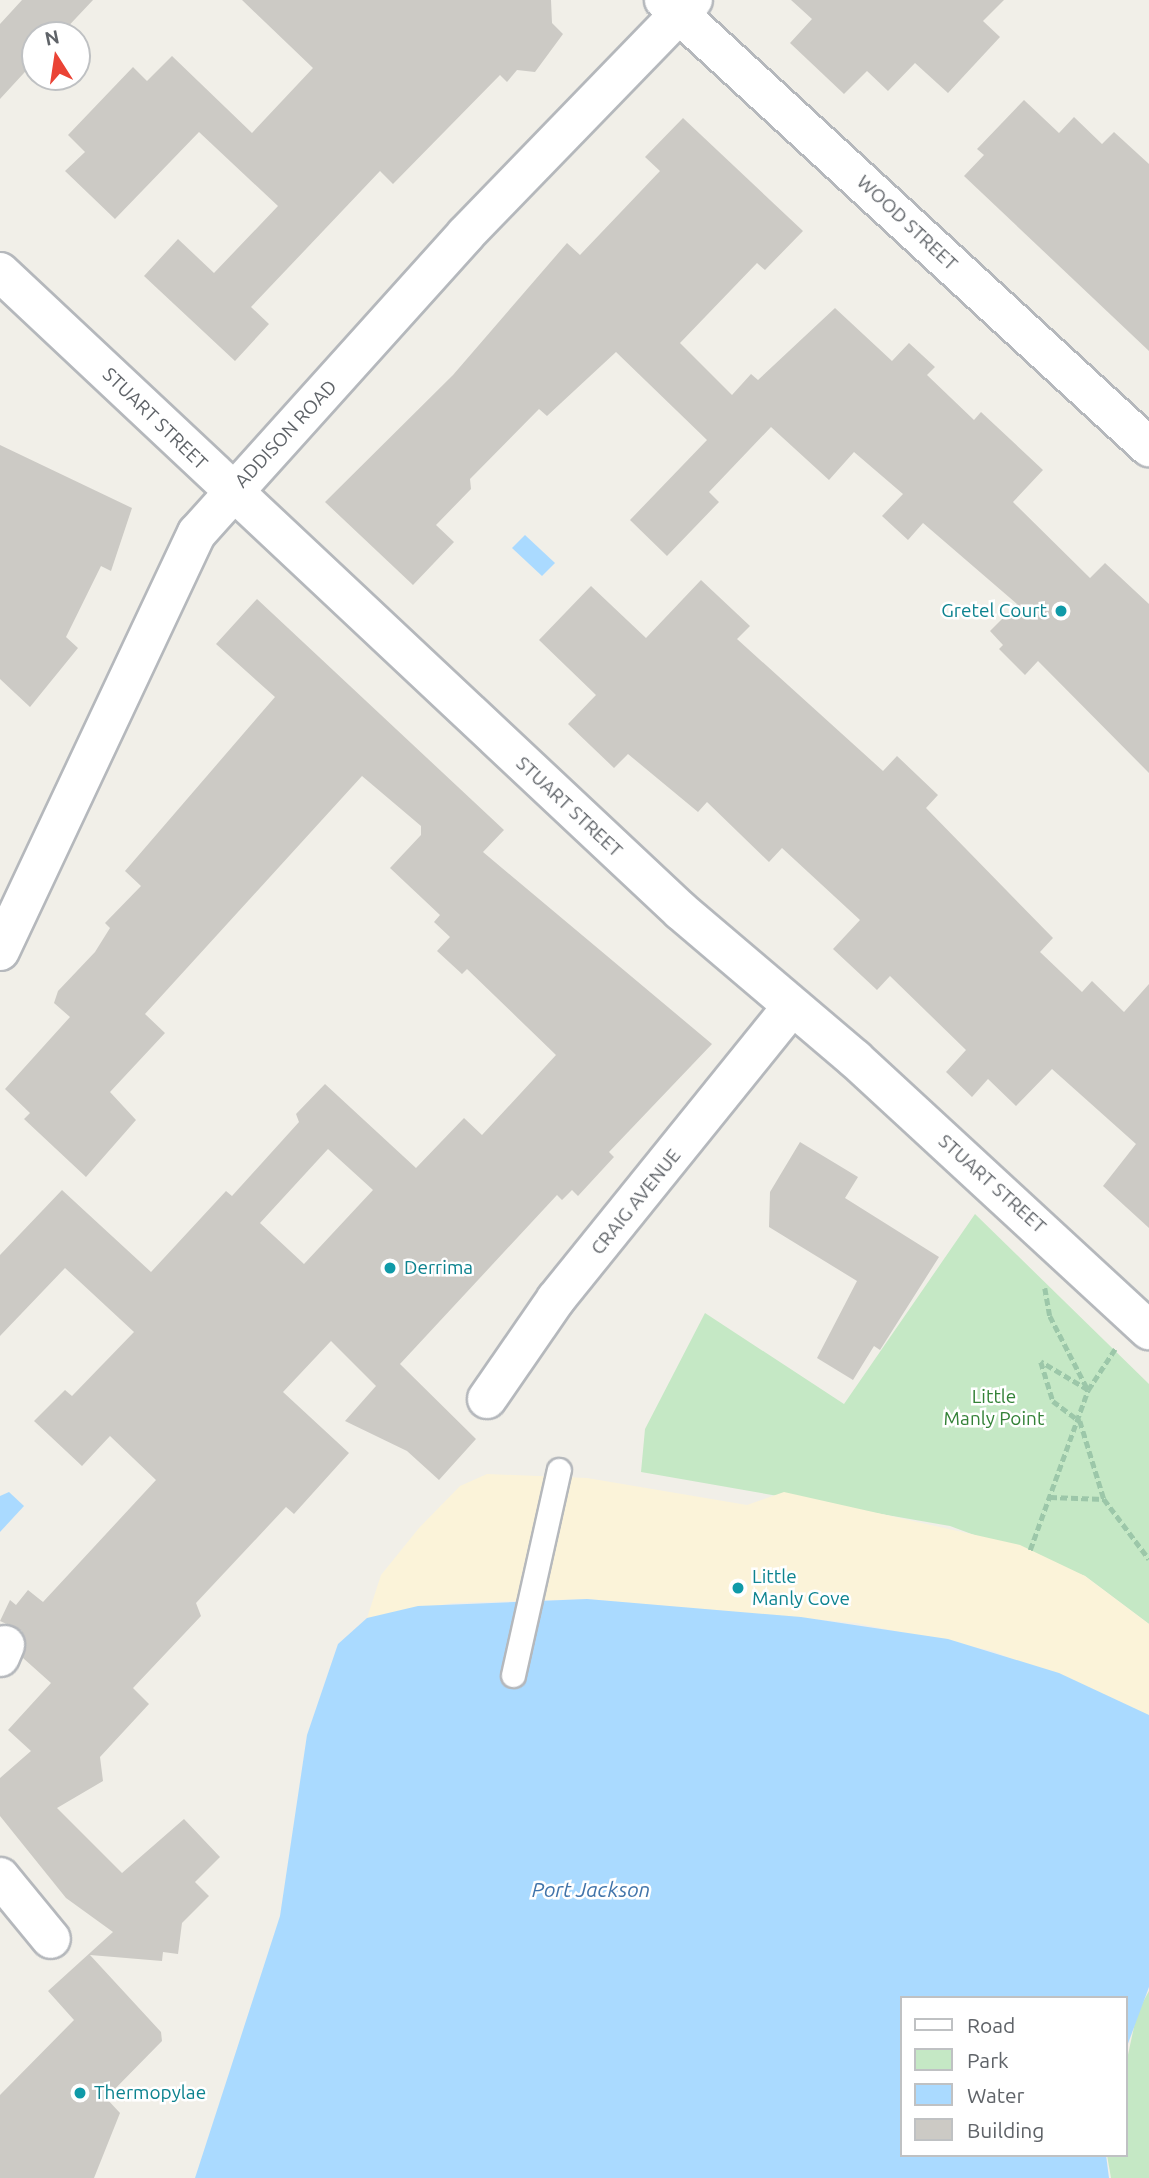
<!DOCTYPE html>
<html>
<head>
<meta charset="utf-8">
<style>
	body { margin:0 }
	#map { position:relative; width:1149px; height:2178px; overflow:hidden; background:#f1efe8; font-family:Ubuntu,sans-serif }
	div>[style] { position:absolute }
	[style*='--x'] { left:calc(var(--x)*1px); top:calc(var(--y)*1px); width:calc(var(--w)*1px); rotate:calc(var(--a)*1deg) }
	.green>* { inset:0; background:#c5e8c5 }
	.sand>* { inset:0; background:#fbf3d9 }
	.water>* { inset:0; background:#aadaff }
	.building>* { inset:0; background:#cccac5 }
	.path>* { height:4.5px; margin-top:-2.25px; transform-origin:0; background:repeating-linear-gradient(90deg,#9cc7a9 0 7px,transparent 0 10.5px) }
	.roads { filter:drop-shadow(2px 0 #b5b8bc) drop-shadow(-2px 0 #b5b8bc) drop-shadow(0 2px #b5b8bc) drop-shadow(0 -2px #b5b8bc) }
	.service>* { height:23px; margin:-11.5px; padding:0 11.5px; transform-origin:11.5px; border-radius:11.5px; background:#fff }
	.minor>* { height:38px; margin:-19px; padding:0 19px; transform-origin:19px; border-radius:19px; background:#fff }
	.dots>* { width:19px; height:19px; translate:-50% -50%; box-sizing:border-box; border:4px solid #fff; border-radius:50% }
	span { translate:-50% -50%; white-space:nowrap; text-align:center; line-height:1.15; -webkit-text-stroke:5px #fff; paint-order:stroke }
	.street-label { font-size:19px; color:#5f6368 }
	.culture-label { font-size:19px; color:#0d838f }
	.right { translate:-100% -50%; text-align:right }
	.left { translate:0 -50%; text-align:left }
	.park-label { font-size:19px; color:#348238 }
	.water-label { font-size:21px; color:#4174aa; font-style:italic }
	.legend { position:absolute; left:900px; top:1996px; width:228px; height:161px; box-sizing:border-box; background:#fff; border:2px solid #bfc1c3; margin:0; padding:9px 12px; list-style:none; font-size:21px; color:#5f6368 }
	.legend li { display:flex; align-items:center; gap:14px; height:35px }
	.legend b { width:35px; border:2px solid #bfc1c3 }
	.north { position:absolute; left:21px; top:21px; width:70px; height:70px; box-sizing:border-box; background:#fff; border:2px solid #bfc1c3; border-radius:50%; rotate:348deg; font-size:19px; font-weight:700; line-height:28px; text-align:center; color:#5f6368 }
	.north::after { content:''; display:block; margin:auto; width:24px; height:32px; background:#ea4335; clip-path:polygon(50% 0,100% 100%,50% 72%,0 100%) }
</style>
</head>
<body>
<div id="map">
	<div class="green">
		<div style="clip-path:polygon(975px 1214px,1149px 1384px,1149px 1624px,1085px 1576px,950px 1526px,641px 1472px,645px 1429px,705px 1313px,844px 1404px)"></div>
		<div style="clip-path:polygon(1149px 1991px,1149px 2178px,1111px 2178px,1107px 2155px,1126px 2155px,1126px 2064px,1137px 2013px)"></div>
	</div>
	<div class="sand">
		<div style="clip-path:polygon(487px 1474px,587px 1478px,747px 1505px,784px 1492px,1020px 1545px,1085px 1576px,1149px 1624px,1149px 1715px,993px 1651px,856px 1623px,587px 1599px,453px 1603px,367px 1618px,381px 1575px,419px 1528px,460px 1486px)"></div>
	</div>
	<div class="water">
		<div style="clip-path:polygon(525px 535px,555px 563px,542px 576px,512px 548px)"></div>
		<div style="clip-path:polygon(9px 1492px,24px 1506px,0 1532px,0 1496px)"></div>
		<div style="clip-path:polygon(587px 1599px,801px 1617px,948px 1639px,1059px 1673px,1149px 1715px,1149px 1987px,1126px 2049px,1126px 1998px,902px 1998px,902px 2155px,1106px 2155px,1109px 2178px,195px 2178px,280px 1916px,307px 1735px,338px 1644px,367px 1618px,418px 1606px)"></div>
	</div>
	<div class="building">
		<div style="clip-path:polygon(22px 0,93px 0,60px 35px,35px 35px,35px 61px,0 99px,0 24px)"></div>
		<div style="clip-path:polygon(242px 0,551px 0,552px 23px,563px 34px,535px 72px,517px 70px,507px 82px,500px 75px,393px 184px,380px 171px,251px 307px,269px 324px,235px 361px,144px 276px,178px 239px,214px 273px,278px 206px,199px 132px,115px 219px,65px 171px,85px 152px,68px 135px,133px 67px,147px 81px,172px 56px,252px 133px,313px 68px)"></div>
		<div style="clip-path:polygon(791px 0,1004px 0,983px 21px,1000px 37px,948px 93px,915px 63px,888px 91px,867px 71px,844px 94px,790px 43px,812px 19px)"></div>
		<div style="clip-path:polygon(1024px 100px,1059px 133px,1074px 117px,1102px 144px,1114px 132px,1149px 164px,1149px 351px,964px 176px,984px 155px,977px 149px)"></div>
		<div style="clip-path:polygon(683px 118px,803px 231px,765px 270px,757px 263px,680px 343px,732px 395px,751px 374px,758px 380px,835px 308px,892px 361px,909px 343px,935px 367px,927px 375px,974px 420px,981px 412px,1043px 470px,1013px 502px,1090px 578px,1105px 563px,1149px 604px,1149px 773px,1038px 661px,1025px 675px,999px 649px,1003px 645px,990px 631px,1017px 604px,923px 523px,908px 540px,882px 516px,903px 494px,854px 452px,829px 480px,771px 427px,709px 492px,719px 502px,667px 556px,630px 520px,707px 440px,616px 352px,547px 416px,539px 409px,470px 479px,471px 489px,436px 525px,454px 542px,413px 585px,325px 502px,453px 375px,567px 243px,580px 255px,660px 171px,645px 157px)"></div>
		<div style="clip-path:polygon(0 445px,132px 508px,111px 571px,101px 566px,66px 637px,78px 648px,30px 707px,0 679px)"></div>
		<div style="clip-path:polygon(701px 580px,750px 626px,737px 639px,883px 771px,897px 756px,938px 795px,926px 808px,1053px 938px,1040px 952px,1082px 992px,1092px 981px,1124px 1012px,1149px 984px,1149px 1228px,1103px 1186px,1136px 1144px,1052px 1069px,1016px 1106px,988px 1079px,972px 1097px,946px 1072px,966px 1050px,890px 976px,877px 990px,833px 949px,860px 920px,782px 848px,769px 862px,707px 802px,698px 812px,628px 754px,614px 768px,568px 724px,596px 695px,539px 640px,591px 586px,646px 638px)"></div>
		<div style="clip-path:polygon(evenodd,257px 599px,504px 830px,483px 852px,712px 1044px,609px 1152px,614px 1157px,578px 1196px,572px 1190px,562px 1200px,557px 1195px,400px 1364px,476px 1439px,439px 1480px,407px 1451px,345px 1421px,376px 1386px,331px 1341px,283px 1392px,349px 1453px,294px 1514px,286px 1507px,196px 1603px,201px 1616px,133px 1688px,149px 1704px,100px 1757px,103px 1781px,57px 1808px,122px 1873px,184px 1819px,220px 1857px,195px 1882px,209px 1896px,182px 1923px,178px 1954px,163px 1952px,162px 1961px,90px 1955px,161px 2032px,162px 2041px,106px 2098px,120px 2113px,94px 2178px,0 2178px,0 2095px,74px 2020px,48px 1991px,113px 1932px,66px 1898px,0 1816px,0 1778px,31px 1751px,8px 1730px,51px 1683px,23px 1658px,22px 1631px,0 1621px,10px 1600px,16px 1605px,28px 1590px,43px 1602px,156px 1480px,110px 1436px,82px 1466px,34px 1421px,65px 1390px,72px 1396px,134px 1332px,65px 1268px,0 1336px,0 1255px,62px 1190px,151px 1272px,226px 1191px,232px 1196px,299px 1122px,296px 1114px,325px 1084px,416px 1168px,464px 1118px,482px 1135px,556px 1055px,467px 969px,462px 974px,437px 951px,450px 937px,434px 922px,440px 915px,390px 868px,421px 835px,421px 826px,362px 776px,145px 1014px,165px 1033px,110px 1092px,136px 1120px,86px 1177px,24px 1119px,30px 1113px,5px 1089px,70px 1017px,54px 1003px,58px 991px,95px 952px,110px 928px,105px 923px,141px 886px,125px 871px,275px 697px,216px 644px,257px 599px,328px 1149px,373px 1190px,304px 1264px,260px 1223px,328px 1149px)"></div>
		<div style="clip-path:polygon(800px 1142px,858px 1177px,845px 1198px,939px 1257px,880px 1350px,874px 1346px,853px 1380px,817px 1358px,857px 1281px,769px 1227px,770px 1192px)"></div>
	</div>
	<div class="path">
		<div style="--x:1045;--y:1288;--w:28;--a:80"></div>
		<div style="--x:1050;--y:1316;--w:83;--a:62.8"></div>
		<div style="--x:1088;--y:1390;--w:55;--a:-149.2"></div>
		<div style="--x:1041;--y:1362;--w:41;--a:72.9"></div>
		<div style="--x:1053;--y:1401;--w:34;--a:37"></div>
		<div style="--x:1080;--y:1421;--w:82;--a:72.9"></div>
		<div style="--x:1104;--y:1499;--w:75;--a:53.1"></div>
		<div style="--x:1050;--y:1497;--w:54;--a:2.1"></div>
		<div style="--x:1030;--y:1550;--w:170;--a:-70.1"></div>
		<div style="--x:1088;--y:1390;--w:49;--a:-56.6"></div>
	</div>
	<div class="roads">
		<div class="service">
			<div style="--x:513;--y:1675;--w:210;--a:-77.4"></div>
		</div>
		<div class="minor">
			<div style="--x:664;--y:0;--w:660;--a:42.67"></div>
			<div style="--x:0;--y:272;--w:934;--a:43.18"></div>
			<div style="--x:681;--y:911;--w:228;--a:40.4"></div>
			<div style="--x:855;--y:1059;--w:400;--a:42.7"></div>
			<div style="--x:0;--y:951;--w:462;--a:-64.8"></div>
			<div style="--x:197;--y:533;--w:402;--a:-48"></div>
			<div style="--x:466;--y:234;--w:326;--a:-45.9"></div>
			<div style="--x:487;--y:1399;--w:121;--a:-55.4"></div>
			<div style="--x:556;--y:1299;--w:373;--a:-51.1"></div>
			<div style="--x:0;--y:1657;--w:13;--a:-67"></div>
			<div style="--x:0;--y:1877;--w:80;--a:50.6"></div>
		</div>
	</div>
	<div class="dots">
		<div style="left:1061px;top:611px;background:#0f9aa8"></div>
		<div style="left:390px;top:1268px;background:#0f9aa8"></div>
		<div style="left:738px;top:1588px;background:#0f9aa8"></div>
		<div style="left:80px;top:2093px;background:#0f9aa8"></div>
	</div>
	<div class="street-label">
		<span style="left:907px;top:223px;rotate:43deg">WOOD STREET</span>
		<span style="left:155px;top:419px;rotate:44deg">STUART STREET</span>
		<span style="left:286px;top:434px;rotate:-47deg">ADDISON ROAD</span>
		<span style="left:569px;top:807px;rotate:43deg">STUART STREET</span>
		<span style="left:992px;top:1184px;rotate:42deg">STUART STREET</span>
		<span style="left:636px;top:1202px;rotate:-51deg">CRAIG AVENUE</span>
	</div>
	<div class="culture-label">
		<span class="right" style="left:1047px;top:611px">Gretel Court</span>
		<span class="left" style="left:404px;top:1268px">Derrima</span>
		<span class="left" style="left:752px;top:1588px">Little<br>Manly Cove</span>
		<span class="left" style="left:94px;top:2093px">Thermopylae</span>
	</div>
	<div class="park-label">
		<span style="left:994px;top:1408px">Little<br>Manly Point</span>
	</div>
	<div class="water-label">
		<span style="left:591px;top:1889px">Port Jackson</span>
	</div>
	<ul class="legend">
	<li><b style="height:9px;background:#fff"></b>Road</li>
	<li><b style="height:19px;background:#c5e8c5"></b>Park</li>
	<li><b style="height:19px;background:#aadaff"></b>Water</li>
	<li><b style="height:19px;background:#cccac5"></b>Building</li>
	</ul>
	<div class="north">N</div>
</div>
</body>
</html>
